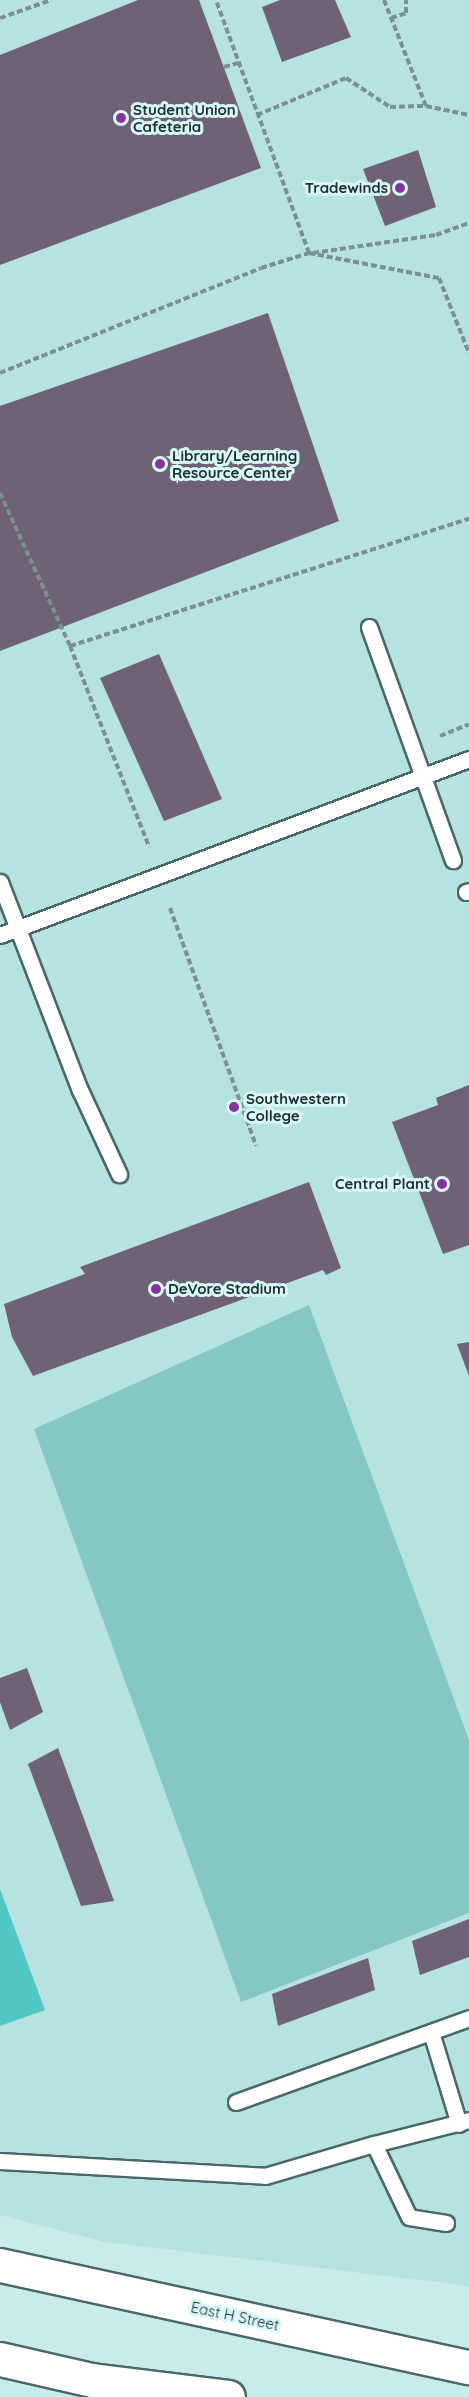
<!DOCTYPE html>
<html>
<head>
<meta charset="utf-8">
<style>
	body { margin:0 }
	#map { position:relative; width:469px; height:2397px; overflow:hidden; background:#c9ebea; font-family:Quicksand,sans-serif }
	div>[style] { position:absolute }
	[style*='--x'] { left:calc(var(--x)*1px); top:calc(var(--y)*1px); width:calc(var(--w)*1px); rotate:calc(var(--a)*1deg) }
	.built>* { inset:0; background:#b6e2e0 }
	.green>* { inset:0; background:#85c7c5 }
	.water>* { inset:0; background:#50c7c5 }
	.building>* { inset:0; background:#706276 }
	.path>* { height:4px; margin-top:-2px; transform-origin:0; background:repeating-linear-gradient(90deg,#799190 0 6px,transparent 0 9px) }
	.roads { filter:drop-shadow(2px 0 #4a6867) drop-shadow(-2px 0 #4a6867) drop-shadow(0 2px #4a6867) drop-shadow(0 -2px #4a6867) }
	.service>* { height:15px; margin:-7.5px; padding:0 7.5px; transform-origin:7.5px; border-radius:7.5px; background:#fff }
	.primary>* { height:33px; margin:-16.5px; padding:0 16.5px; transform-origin:16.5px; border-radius:16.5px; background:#fff }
	.dots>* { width:16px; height:16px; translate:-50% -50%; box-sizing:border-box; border:3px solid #d7f9f7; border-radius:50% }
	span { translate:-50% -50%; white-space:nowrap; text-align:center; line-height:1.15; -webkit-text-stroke:6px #d7f9f7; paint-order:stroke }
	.poi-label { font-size:15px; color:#222f2e; font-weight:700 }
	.left { translate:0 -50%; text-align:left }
	.right { translate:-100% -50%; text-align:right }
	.street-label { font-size:15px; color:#222f2e }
</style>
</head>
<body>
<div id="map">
	<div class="built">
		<div style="clip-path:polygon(0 0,469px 0,469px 2286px,105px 2242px,0 2215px)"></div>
	</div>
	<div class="green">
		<div style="clip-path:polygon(309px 1305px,469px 1740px,469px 1913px,241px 2002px,34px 1429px)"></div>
	</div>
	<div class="water">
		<div style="clip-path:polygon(0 1889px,45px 2010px,0 2026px)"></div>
	</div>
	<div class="building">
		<div style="clip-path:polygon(138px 0,199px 0,261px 168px,0 265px,0 55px)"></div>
		<div style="clip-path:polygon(280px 0,335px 0,351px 37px,282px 62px,262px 7px)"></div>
		<div style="clip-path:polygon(418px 150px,436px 207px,385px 226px,363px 169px)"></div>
		<div style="clip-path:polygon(268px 313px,339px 521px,0 651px,0 406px)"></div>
		<div style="clip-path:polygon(159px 654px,222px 799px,164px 821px,100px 678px)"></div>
		<div style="clip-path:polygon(469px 1085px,469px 1245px,443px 1254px,392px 1122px,438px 1105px,436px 1098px)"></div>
		<div style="clip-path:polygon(309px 1182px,341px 1268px,326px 1275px,323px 1270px,33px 1376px,12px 1337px,4px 1304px,85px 1274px,80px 1267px)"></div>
		<div style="clip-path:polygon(469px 1342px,469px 1376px,457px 1344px)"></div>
		<div style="clip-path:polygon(27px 1668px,43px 1712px,10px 1730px,0 1702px,0 1678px)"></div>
		<div style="clip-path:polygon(58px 1748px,114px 1901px,81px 1906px,28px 1764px)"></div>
		<div style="clip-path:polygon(469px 1919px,469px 1957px,420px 1975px,412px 1941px)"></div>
		<div style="clip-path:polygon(368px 1958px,375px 1990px,278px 2026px,272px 1994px)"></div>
	</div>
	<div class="path">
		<div style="--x:384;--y:0;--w:114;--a:68.4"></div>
		<div style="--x:426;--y:106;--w:44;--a:11.8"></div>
		<div style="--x:0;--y:18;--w:54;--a:-19.4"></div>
		<div style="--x:391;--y:18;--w:16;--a:-18"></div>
		<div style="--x:406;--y:13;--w:13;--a:-90"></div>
		<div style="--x:224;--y:67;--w:15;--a:-16"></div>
		<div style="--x:257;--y:115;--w:96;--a:-22.6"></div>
		<div style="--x:346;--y:78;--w:53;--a:33.4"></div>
		<div style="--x:390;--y:107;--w:36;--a:-2"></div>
		<div style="--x:309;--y:253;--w:132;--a:10.9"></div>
		<div style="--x:439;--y:278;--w:81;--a:68.2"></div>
		<div style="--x:313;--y:253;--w:124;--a:-8.3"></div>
		<div style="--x:436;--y:235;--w:35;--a:-20"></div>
		<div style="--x:0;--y:373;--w:281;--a:-21.9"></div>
		<div style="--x:261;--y:268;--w:50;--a:-17.4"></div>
		<div style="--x:309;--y:253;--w:270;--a:-110.2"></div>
		<div style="--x:0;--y:493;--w:168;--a:65.4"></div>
		<div style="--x:70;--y:646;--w:216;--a:68.5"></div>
		<div style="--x:70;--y:646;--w:419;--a:-17.7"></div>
		<div style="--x:440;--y:736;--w:31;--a:-22"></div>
		<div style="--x:170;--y:908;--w:253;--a:70.1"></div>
	</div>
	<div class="roads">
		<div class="service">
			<div style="--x:369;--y:627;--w:248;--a:70.2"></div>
			<div style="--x:0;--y:882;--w:223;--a:69"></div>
			<div style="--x:80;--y:1090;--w:93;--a:65.1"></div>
			<div style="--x:466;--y:892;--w:3;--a:-18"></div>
			<div style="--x:0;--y:935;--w:501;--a:-20.57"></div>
			<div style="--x:431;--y:2032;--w:96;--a:73.1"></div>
			<div style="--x:236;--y:2102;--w:248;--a:-19.8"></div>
			<div style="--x:0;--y:2161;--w:265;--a:3.2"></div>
			<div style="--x:265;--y:2176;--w:114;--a:-16.4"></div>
			<div style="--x:446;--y:2223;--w:37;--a:-171"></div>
			<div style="--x:409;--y:2217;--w:81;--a:-115.6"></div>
			<div style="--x:374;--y:2144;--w:98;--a:-14.2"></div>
		</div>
		<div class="primary">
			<div style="--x:0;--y:2265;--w:480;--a:12.3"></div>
			<div style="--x:0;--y:2359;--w:94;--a:12.9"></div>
			<div style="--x:92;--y:2380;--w:137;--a:7.1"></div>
		</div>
	</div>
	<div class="dots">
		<div style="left:121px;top:118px;background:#8533a2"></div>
		<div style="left:400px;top:188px;background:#8533a2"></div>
		<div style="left:160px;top:464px;background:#8533a2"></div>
		<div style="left:234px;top:1107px;background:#8533a2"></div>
		<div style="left:442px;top:1184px;background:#8533a2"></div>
		<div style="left:156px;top:1289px;background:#8533a2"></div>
	</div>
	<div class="poi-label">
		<span class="left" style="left:133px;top:118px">Student Union<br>Cafeteria</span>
		<span class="right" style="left:388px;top:188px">Tradewinds</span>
		<span class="left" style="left:172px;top:464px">Library/Learning<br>Resource Center</span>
		<span class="left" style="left:246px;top:1107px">Southwestern<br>College</span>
		<span class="right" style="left:430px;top:1184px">Central Plant</span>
		<span class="left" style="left:168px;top:1289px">DeVore Stadium</span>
	</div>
	<div class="street-label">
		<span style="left:235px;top:2316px;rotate:12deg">East H Street</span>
	</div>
</div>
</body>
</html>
